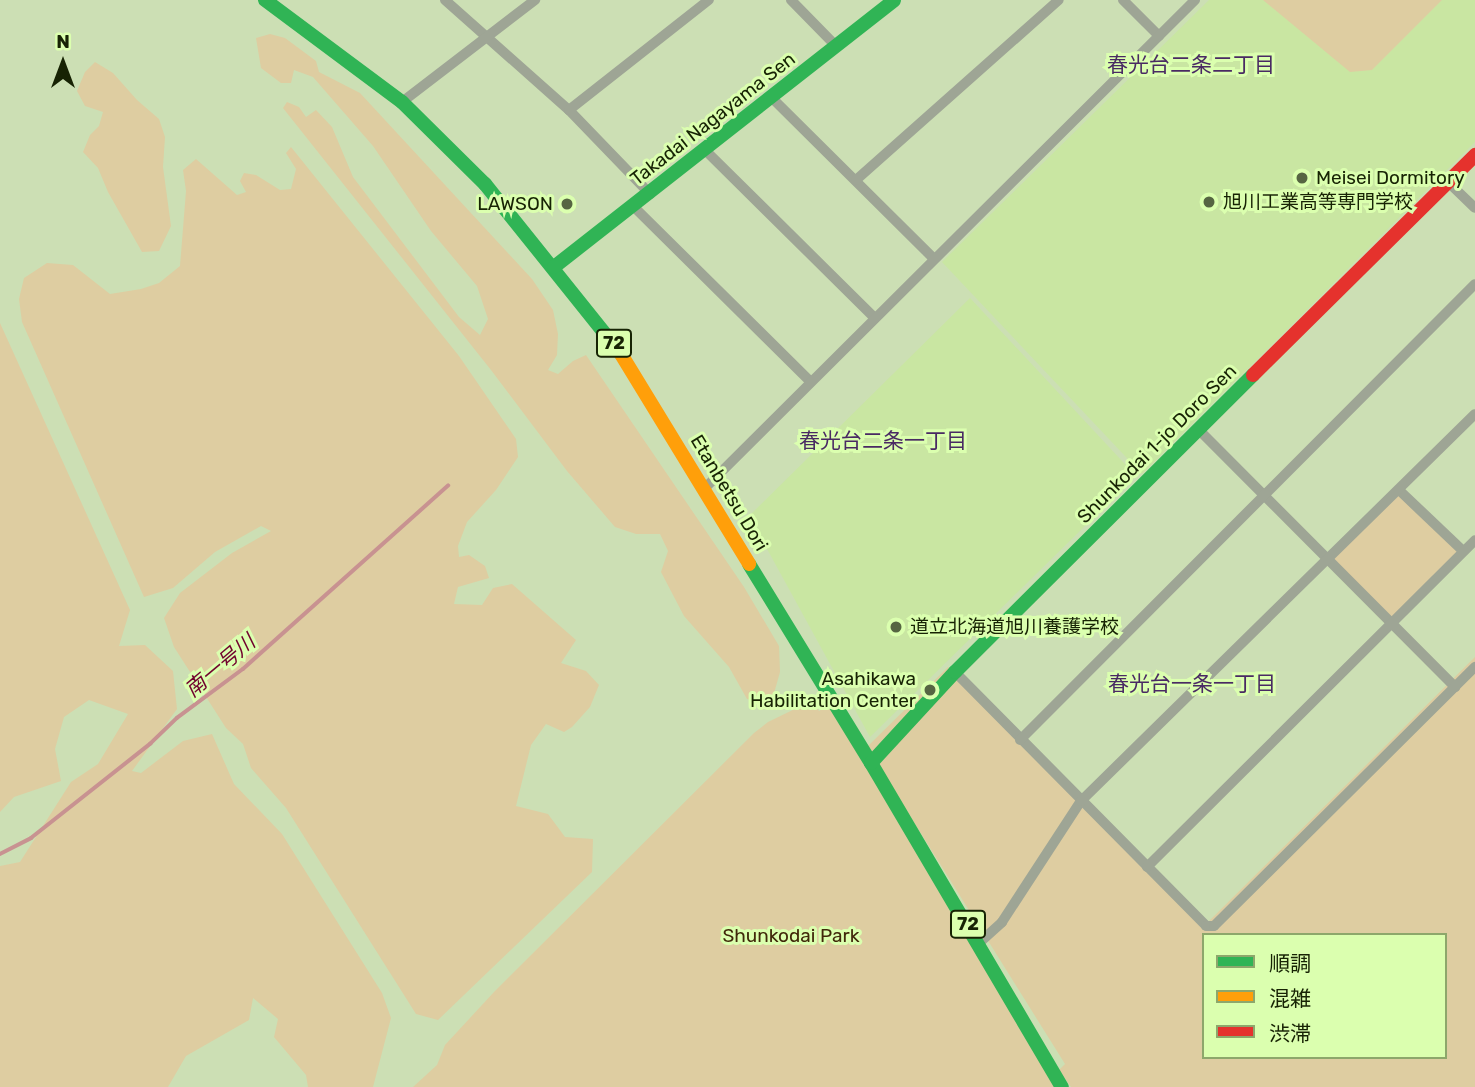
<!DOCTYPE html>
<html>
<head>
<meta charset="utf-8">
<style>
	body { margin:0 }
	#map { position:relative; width:1475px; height:1087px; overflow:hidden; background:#ccdfb4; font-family:Rubik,"Noto Sans JP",sans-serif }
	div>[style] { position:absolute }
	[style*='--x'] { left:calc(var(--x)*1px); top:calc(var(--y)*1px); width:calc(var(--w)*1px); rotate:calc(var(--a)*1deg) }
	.built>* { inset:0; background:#c9e6a2 }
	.green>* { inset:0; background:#decda1 }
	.stream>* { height:3.5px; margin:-1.75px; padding:0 1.75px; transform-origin:1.75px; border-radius:1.75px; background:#c89291 }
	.street>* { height:10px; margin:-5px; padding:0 5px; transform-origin:5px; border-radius:5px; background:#9ea595 }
	.fast>* { height:14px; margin:-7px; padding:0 7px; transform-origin:7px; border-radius:7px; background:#30b455 }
	.slow>* { height:14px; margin:-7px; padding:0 7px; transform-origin:7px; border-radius:7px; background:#ff9f0a }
	.jam>* { height:14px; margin:-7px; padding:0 7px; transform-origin:7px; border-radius:7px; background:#e5322d }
	.dots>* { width:19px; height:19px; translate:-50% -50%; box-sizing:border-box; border:4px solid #dbffaf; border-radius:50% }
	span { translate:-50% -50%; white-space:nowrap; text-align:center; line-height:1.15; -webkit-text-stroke:6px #dbffaf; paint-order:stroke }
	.shield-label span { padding:2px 5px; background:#dbffaf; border:2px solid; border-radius:5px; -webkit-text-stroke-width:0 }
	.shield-label { font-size:18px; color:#172304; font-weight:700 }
	.street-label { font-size:19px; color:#172304 }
	.poi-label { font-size:19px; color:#172304 }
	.left { translate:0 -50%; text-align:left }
	.right { translate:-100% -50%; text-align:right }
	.park-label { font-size:19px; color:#40280a }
	.neighbourhood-label { font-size:21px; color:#492a63 }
	.water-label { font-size:21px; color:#71032e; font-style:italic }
	.legend { position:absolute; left:1202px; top:933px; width:245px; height:126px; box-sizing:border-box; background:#dbffaf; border:2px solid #8da76b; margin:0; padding:9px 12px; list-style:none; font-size:21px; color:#172304 }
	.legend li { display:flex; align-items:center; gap:14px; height:35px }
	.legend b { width:35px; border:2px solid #8da76b }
	.north { position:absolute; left:28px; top:28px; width:70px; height:70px; -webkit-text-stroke:5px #dbffaf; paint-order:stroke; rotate:0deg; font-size:19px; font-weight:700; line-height:28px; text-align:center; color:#172304 }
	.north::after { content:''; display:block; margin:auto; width:24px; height:32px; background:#172304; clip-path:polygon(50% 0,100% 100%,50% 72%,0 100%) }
</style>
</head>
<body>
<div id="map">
	<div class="built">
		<div style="clip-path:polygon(1209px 0,1475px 0,1475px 142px,1142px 474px,942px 262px)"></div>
		<div style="clip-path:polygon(970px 298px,1136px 476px,870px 737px,749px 516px)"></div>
	</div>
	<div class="green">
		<div style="clip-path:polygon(1263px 0,1442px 0,1372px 70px,1350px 72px)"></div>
		<div style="clip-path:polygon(270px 34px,285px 38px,316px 61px,319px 72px,360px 93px,532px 279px,553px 310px,558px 334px,557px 355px,548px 370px,558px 374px,573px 361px,586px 355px,744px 587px,779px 646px,780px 672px,771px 704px,747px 699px,729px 667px,684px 616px,661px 572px,668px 551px,660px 534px,636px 534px,615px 527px,567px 471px,491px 370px,283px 108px,287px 102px,299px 107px,306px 117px,316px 110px,332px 127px,353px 177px,459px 317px,480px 335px,488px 319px,477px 286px,431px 231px,373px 146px,313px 77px,294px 70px,291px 83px,281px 83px,261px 68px,256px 38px)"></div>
		<div style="clip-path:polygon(95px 62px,113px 73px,137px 100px,159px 119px,165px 137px,163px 167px,171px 226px,159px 251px,142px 252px,108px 192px,98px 168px,83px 152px,90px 135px,99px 126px,103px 112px,85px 106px,77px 91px,85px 72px)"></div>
		<div style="clip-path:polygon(291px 147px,459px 356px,516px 439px,518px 457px,496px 490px,467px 522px,458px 546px,459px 557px,469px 555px,485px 566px,489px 578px,458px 587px,454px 604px,482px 605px,493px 588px,512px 584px,576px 640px,561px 663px,586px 671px,599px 685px,590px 707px,572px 727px,564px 732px,546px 724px,531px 745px,516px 806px,548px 814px,565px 837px,593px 839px,592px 872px,438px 1020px,416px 1014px,286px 808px,251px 768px,243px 744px,226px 728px,174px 647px,164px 618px,180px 593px,232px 553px,271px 531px,261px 526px,215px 552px,173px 588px,144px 597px,22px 322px,19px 299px,24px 278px,47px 263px,73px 265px,110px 294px,141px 289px,159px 283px,180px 266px,186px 191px,183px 170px,196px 159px,237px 195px,246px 192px,240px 181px,244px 173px,256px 175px,280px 190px,291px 189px,296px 169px,286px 153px)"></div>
		<div style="clip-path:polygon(0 323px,130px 610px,119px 646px,145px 645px,173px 671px,177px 709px,132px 771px,141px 773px,183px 741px,212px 734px,234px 784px,282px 834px,382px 993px,391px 1018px,373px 1087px,308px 1087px,306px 1075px,274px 1037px,278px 1019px,253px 998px,249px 1020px,186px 1056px,168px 1087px,0 1087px,0 866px,20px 862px,71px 782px,98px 764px,128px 714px,89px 700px,64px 717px,55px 749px,61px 781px,14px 797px,0 812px)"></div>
		<div style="clip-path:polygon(1399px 490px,1463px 551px,1391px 623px,1328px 561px)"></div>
		<div style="clip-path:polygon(evenodd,1475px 657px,1475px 1087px,1071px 1087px,1059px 1070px,1065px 1064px,867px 747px,948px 667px,1202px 928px,1475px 657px,1204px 935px,1445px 935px,1445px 1057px,1204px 1057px,1204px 935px)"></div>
		<div style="clip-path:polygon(830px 704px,1056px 1087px,413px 1087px,437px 1065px,445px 1045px,494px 992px,754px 733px,768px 722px,803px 705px,815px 705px,819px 711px)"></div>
	</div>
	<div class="stream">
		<div style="--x:0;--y:854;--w:35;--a:-27"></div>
		<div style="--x:31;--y:838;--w:152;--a:-38.3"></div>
		<div style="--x:150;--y:744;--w:37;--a:-44"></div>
		<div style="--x:177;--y:718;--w:82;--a:-36.6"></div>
		<div style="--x:243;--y:669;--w:275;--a:-41.8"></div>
	</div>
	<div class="street">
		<div style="--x:445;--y:0;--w:166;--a:41.6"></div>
		<div style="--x:569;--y:110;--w:117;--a:46"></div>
		<div style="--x:791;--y:0;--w:64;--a:45.6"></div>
		<div style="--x:1123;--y:0;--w:51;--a:45"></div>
		<div style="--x:772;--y:98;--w:228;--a:44.8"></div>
		<div style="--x:402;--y:102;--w:168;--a:-37.5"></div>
		<div style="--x:569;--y:110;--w:178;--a:-38.2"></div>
		<div style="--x:705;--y:150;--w:239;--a:44.7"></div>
		<div style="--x:856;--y:180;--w:271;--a:-41.6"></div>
		<div style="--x:1448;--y:182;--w:37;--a:44"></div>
		<div style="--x:633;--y:206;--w:250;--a:44.7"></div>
		<div style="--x:1199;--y:430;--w:363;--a:45.1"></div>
		<div style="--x:704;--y:489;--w:693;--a:-44.88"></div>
		<div style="--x:1399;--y:490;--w:88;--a:43.6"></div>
		<div style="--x:955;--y:672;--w:357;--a:45.3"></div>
		<div style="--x:1206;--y:926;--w:8;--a:0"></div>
		<div style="--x:1214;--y:926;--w:368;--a:-44.8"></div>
		<div style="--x:1020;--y:740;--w:644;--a:-45.06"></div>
		<div style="--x:1147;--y:867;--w:463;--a:-44.9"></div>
		<div style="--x:979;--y:943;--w:31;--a:-42"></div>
		<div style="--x:1002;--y:922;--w:145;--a:-56.9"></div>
		<div style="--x:1081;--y:801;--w:552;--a:-44.49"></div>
	</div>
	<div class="fast">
		<div style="--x:265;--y:0;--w:171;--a:36.7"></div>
		<div style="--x:402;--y:102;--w:117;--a:44.7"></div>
		<div style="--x:485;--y:184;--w:218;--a:51.3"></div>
		<div style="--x:554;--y:267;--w:432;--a:-38.1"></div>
		<div style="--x:749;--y:564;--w:233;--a:58.5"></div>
		<div style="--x:871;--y:763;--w:376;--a:59.5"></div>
		<div style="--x:871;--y:763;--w:124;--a:-47.3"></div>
		<div style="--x:955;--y:672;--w:421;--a:-44.9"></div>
	</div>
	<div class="slow">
		<div style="--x:621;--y:354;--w:246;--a:58.6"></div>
	</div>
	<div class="jam">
		<div style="--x:1253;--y:375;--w:313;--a:-44.7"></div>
	</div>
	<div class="dots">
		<div style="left:1302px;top:178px;background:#566542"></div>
		<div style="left:1209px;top:202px;background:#566542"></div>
		<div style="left:567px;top:204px;background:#566542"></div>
		<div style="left:896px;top:627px;background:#566542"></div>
		<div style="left:930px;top:690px;background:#566542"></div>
	</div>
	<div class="shield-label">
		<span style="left:614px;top:343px">72</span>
		<span style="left:968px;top:924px">72</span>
	</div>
	<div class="street-label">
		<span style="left:713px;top:119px;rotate:-38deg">Takadai Nagayama Sen</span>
		<span style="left:1157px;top:444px;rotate:-45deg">Shunkodai 1-jo Doro Sen</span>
		<span style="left:729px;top:493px;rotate:59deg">Etanbetsu Dori</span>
	</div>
	<div class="poi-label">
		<span class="left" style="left:1316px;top:178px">Meisei Dormitory</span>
		<span class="left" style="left:1223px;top:202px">旭川工業高等専門学校</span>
		<span class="right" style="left:553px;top:204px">LAWSON</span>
		<span class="left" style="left:910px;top:627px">道立北海道旭川養護学校</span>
		<span class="right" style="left:916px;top:690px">Asahikawa<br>Habilitation Center</span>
	</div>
	<div class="park-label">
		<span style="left:791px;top:936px">Shunkodai Park</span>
	</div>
	<div class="neighbourhood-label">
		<span style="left:1191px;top:65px">春光台二条二丁目</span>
		<span style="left:883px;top:441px">春光台二条一丁目</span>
		<span style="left:1192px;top:684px">春光台一条一丁目</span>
	</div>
	<div class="water-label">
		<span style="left:220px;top:666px;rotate:-40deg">南一号川</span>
	</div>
	<ul class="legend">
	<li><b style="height:9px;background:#30b455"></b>順調</li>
	<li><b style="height:9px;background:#ff9f0a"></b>混雑</li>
	<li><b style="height:9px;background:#e5322d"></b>渋滞</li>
	</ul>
	<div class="north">N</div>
</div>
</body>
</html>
